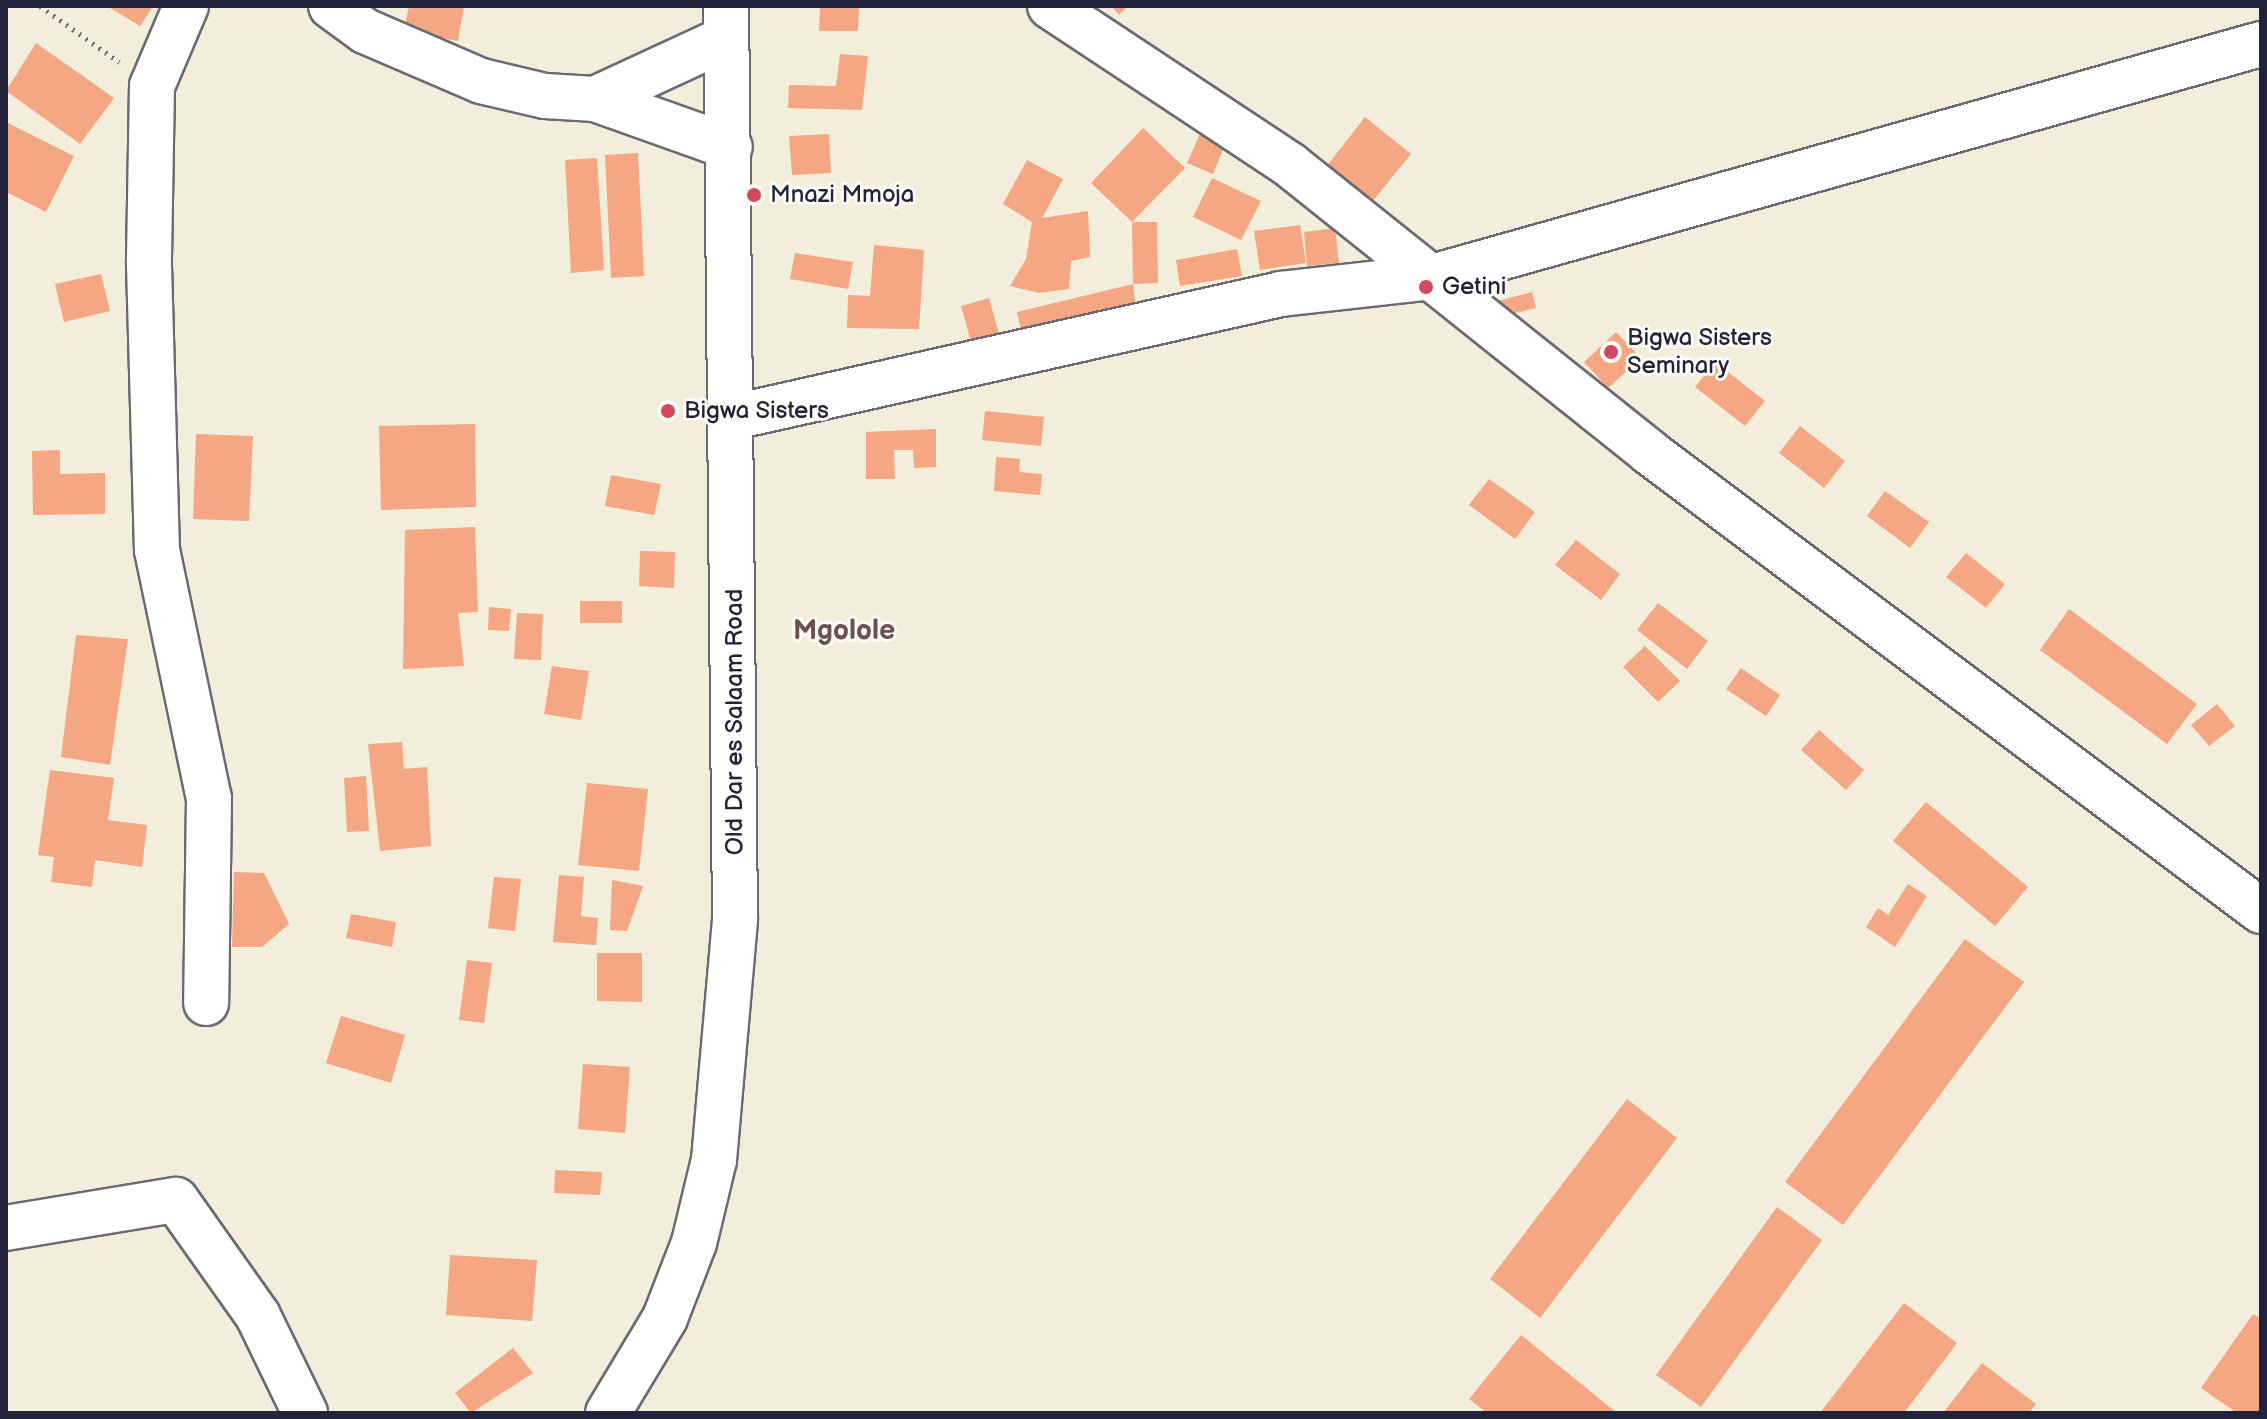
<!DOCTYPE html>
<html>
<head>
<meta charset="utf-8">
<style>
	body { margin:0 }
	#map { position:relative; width:2267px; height:1419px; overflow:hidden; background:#f3eedb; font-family:"Balsamiq Sans",sans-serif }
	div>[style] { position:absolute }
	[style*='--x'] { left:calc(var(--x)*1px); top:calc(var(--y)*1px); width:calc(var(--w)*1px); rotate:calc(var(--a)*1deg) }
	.building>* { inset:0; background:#f5a682 }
	.path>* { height:5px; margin-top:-2.5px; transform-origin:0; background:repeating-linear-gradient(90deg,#6b6973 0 2px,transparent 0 8px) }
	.roads { filter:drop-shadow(2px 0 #6b6973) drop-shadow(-2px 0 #6b6973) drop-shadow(0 2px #6b6973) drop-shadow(0 -2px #6b6973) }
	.minor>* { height:44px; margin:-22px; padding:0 22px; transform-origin:22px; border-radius:22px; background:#fff }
	.dots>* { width:22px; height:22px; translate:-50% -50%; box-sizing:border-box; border:4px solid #fdfcf7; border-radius:50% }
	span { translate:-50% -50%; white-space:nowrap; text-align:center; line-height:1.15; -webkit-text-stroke:6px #fdfcf7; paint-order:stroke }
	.poi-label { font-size:24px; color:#22223b }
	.left { translate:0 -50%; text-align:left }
	.street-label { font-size:24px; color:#22223b }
	.quarter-label { font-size:28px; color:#6c5054; font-weight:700 }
	.frame { position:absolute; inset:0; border:8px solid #22223b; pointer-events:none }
</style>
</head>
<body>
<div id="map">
	<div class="building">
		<div style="clip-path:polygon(107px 6px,153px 6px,140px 26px)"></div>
		<div style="clip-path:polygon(409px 6px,464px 6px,458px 41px,404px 31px)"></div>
		<div style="clip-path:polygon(820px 6px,859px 6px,858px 31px,819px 31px)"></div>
		<div style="clip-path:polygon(1111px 6px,1128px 6px,1119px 15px)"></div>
		<div style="clip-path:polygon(36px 43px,114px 98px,80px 144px,6px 91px)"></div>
		<div style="clip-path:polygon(840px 54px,868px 56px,862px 110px,788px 108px,789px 85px,836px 86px)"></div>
		<div style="clip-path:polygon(1365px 117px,1411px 154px,1372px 202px,1326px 167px)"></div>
		<div style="clip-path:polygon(6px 122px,74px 156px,46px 212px,6px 192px)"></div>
		<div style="clip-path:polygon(1143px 128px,1185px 168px,1132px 222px,1091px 183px)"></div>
		<div style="clip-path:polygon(829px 134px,831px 173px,792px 175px,789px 136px)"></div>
		<div style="clip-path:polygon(1200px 134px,1225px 145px,1213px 174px,1187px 163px)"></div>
		<div style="clip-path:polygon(638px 153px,644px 276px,611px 278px,605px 155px)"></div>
		<div style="clip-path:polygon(597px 158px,604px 270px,571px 273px,565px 160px)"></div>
		<div style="clip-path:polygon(1027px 160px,1063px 179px,1042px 218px,1088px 211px,1090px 257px,1071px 261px,1069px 289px,1039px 293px,1010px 286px,1026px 259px,1032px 222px,1003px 204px)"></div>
		<div style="clip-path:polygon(1212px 178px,1261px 201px,1241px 240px,1193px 217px)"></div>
		<div style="clip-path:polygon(1132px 222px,1157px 222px,1158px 283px,1133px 284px)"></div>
		<div style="clip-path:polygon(1300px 225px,1306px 263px,1260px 270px,1254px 231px)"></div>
		<div style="clip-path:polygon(1335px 228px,1339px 263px,1307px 266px,1304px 232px)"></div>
		<div style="clip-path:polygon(874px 245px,924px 250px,919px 329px,847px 328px,848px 295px,870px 296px)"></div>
		<div style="clip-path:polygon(1237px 249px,1242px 276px,1180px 286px,1176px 260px)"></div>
		<div style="clip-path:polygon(795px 253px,853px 262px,848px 289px,790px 279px)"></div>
		<div style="clip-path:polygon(101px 274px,110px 311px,64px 322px,55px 284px)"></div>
		<div style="clip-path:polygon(1133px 284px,1137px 317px,1023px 341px,1017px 312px)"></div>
		<div style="clip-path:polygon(1532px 292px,1536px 308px,1494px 318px,1491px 303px)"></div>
		<div style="clip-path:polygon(989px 298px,999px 334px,971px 342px,961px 306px)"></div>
		<div style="clip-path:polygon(1616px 332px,1641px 358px,1608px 388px,1584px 362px)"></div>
		<div style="clip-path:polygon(1715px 362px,1765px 401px,1745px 426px,1695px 387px)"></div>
		<div style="clip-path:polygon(985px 411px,1044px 417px,1041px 446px,982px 440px)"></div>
		<div style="clip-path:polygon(475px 424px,476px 507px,381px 510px,379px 426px)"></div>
		<div style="clip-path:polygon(1800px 426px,1845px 461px,1824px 488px,1779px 453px)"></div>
		<div style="clip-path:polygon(936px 429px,936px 467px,914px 468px,913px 450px,894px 450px,895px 479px,866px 479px,866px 432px)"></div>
		<div style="clip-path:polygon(196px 434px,253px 436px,249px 521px,193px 519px)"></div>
		<div style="clip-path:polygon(60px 450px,60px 474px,105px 473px,105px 514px,33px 515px,32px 451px)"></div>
		<div style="clip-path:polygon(996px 457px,1020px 459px,1019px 472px,1042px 474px,1040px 495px,994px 491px)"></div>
		<div style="clip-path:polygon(611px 475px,661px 484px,654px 515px,605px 506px)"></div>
		<div style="clip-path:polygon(1489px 479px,1535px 512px,1515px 539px,1469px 505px)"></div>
		<div style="clip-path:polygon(1885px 491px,1929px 522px,1910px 548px,1867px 516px)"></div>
		<div style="clip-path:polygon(475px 527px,478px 612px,458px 613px,464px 666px,403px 669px,405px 530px)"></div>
		<div style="clip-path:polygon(1576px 540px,1620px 574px,1601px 600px,1555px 565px)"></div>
		<div style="clip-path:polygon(640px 551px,675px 552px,674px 588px,639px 586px)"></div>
		<div style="clip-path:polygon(1966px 553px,2005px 584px,1986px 608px,1946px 577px)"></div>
		<div style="clip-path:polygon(580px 601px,622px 601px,622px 623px,580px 623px)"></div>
		<div style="clip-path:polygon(1658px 603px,1708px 641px,1687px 669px,1637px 630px)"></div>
		<div style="clip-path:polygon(489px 607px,511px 609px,509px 631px,488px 630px)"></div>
		<div style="clip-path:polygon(2069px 609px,2197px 704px,2167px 744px,2040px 650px)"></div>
		<div style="clip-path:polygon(517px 613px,543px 614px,541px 660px,514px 659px)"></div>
		<div style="clip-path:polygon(76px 635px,128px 639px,110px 765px,61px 757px)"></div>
		<div style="clip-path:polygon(1645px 646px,1680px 681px,1658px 702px,1623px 667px)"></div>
		<div style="clip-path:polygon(552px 666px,589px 671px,581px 720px,544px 714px)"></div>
		<div style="clip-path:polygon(1741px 668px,1780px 695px,1766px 716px,1726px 689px)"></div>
		<div style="clip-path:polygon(2217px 704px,2235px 726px,2209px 746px,2191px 725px)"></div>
		<div style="clip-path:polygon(1819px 730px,1864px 770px,1846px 790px,1801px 750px)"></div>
		<div style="clip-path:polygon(402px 742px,404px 769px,427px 767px,431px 846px,380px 851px,368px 744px)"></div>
		<div style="clip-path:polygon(50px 770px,114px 778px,108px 820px,147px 825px,142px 867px,95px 860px,92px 887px,51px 882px,54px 857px,38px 855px)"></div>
		<div style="clip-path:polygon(366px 776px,369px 831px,347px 832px,344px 778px)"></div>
		<div style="clip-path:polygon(587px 783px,648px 789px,639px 871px,578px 865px)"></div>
		<div style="clip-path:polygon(1926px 802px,2028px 887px,1995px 926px,1893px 841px)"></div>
		<div style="clip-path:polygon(234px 872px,264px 873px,289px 924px,262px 947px,232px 947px)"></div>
		<div style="clip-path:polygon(559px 875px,584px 877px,581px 916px,598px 918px,596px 945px,553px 942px)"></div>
		<div style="clip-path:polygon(494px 877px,521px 879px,515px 931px,488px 928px)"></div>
		<div style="clip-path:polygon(612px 880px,643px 886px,627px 931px,610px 930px)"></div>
		<div style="clip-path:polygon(1908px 884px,1927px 896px,1895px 947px,1866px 927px,1878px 908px,1888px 915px)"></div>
		<div style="clip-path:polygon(351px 914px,396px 922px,392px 947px,346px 938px)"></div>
		<div style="clip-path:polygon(1965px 939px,2024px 982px,1843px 1225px,1785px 1182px)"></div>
		<div style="clip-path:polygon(597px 953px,642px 953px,642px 1002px,597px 1001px)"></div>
		<div style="clip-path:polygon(467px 960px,492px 963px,484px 1023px,459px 1020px)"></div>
		<div style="clip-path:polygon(341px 1016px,405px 1035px,391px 1083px,326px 1063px)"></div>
		<div style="clip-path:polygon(583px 1064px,630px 1067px,625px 1133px,578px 1129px)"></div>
		<div style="clip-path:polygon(1627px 1099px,1677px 1138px,1540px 1318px,1490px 1279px)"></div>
		<div style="clip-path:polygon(555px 1170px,602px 1172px,600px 1195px,554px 1193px)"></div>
		<div style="clip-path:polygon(1777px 1207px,1822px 1240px,1701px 1407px,1656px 1375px)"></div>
		<div style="clip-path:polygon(450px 1255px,537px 1260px,532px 1321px,446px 1315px)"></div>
		<div style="clip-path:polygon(1904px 1303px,1957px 1343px,1904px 1413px,1820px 1413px)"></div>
		<div style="clip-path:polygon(2253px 1314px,2261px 1319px,2261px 1413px,2237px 1413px,2201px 1388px)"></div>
		<div style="clip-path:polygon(1521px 1335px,1617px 1413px,1487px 1413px,1469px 1399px)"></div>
		<div style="clip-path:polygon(513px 1348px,533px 1373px,471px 1413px,455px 1393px)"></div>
		<div style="clip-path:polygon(1982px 1363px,2036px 1404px,2029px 1413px,1943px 1413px)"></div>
	</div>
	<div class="path">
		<div style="--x:40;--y:6;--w:97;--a:35.3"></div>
	</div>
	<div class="roads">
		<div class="minor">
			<div style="--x:186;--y:6;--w:87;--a:113"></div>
			<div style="--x:152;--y:86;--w:179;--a:91"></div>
			<div style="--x:149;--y:265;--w:285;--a:88.4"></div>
			<div style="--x:157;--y:550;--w:253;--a:78.2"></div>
			<div style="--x:209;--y:798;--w:205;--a:90.8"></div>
			<div style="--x:331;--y:6;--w:42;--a:36.3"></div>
			<div style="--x:365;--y:31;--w:126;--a:23.3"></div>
			<div style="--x:481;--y:81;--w:66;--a:13.2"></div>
			<div style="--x:545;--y:96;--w:50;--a:3.4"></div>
			<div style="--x:595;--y:99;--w:143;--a:-24.8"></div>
			<div style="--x:1050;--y:6;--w:288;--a:33.5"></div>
			<div style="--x:1290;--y:165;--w:460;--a:38.6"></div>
			<div style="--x:1649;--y:452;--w:765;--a:36.87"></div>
			<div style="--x:595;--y:99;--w:143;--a:19.6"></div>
			<div style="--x:734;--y:417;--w:561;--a:-12.67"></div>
			<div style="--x:1281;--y:294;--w:152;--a:-6.4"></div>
			<div style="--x:1432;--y:277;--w:861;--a:-15.7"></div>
			<div style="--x:6;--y:1228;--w:172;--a:-9.4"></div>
			<div style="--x:176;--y:1200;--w:142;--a:54.7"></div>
			<div style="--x:258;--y:1316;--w:108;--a:64.1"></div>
			<div style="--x:608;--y:1413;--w:111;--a:-59"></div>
			<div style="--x:665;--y:1318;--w:80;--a:-68.9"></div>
			<div style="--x:694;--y:1243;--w:85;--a:-76.5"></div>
			<div style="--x:714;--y:1160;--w:241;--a:-85"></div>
			<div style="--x:735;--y:920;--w:914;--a:-90.56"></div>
		</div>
	</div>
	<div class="dots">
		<div style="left:754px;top:195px;background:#d1495b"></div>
		<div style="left:1426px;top:287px;background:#d1495b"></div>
		<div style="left:1611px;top:352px;background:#d1495b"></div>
		<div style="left:668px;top:411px;background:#d1495b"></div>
	</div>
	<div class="poi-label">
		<span class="left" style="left:770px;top:195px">Mnazi Mmoja</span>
		<span class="left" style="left:1442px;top:287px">Getini</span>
		<span class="left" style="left:1627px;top:352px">Bigwa Sisters<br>Seminary</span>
		<span class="left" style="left:684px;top:411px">Bigwa Sisters</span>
	</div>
	<div class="street-label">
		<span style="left:735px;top:722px;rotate:-90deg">Old Dar es Salaam Road</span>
	</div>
	<div class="quarter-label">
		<span style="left:844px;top:631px">Mgolole</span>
	</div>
	<div class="frame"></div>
</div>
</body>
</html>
